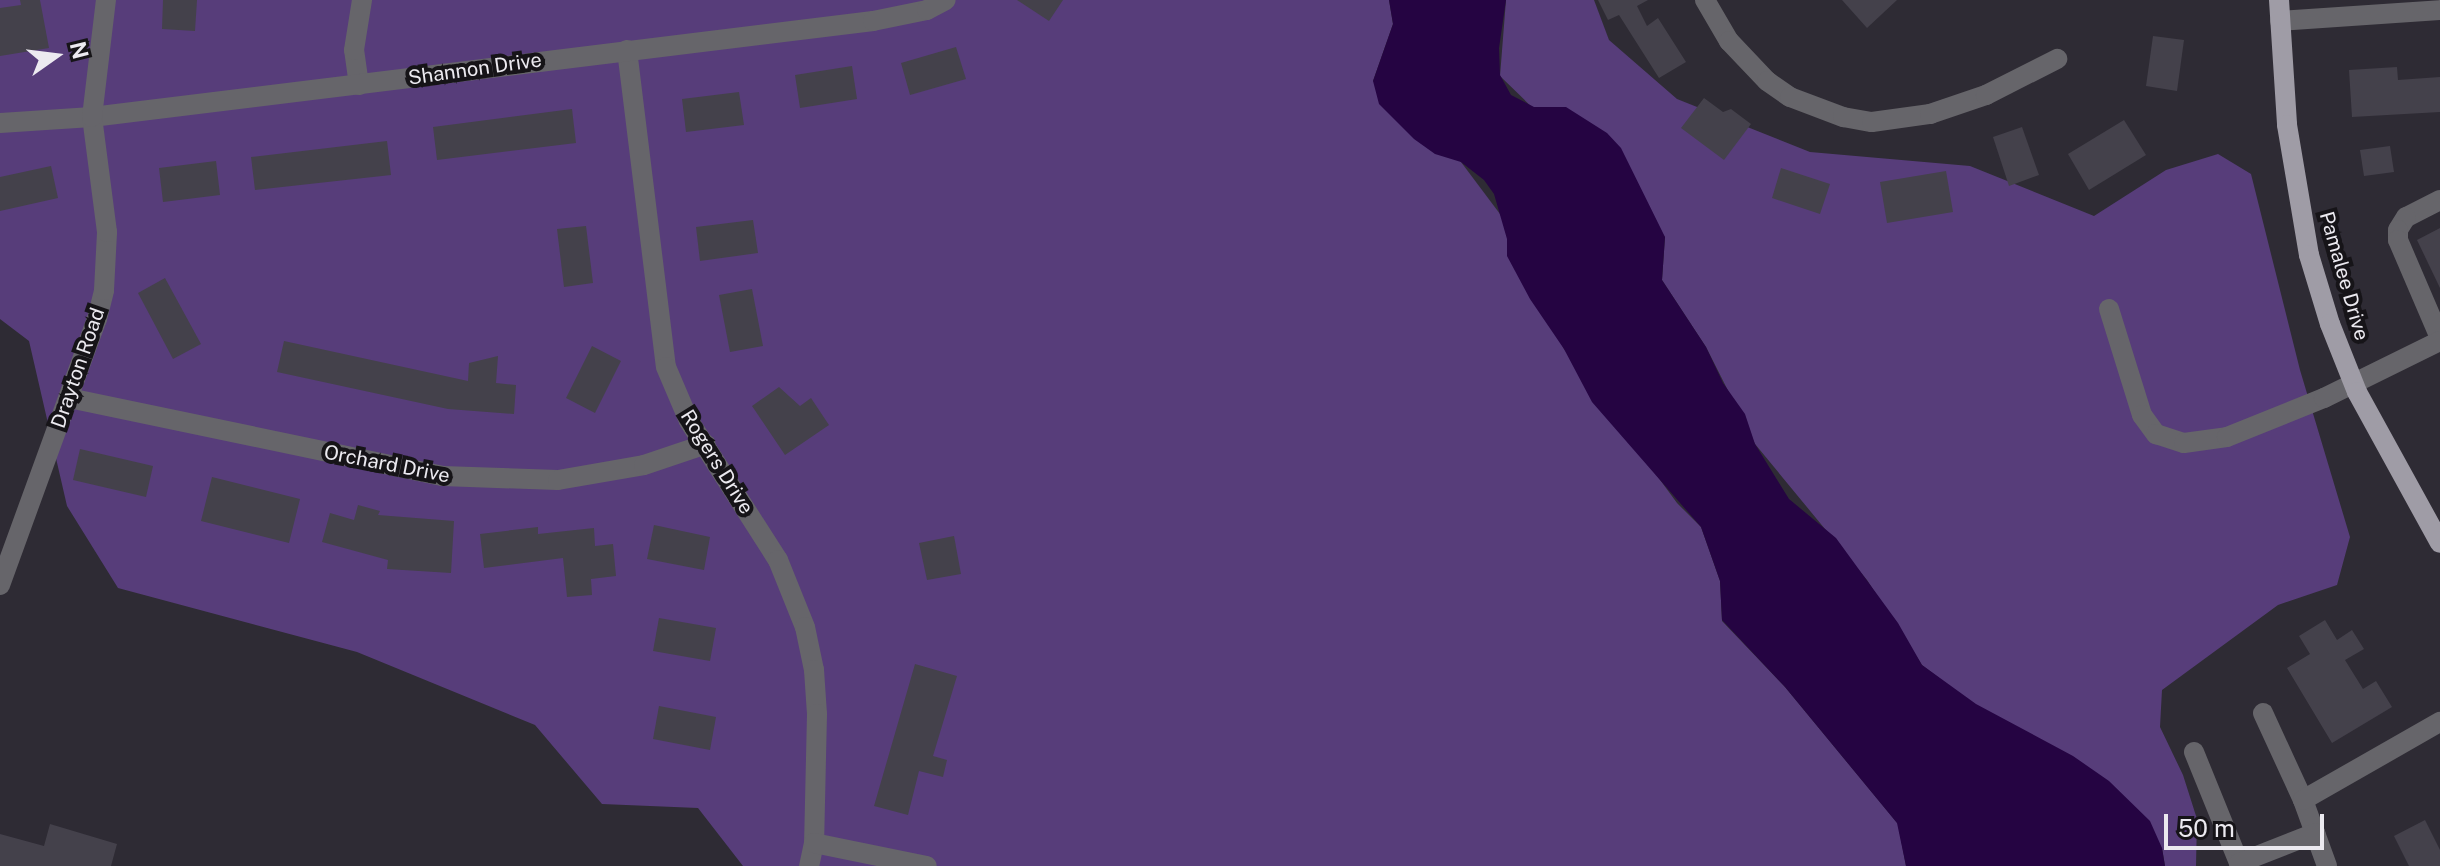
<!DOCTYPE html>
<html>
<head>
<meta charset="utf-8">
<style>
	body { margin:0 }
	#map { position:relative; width:2440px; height:866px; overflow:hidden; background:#2e2b34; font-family:"Public Sans",sans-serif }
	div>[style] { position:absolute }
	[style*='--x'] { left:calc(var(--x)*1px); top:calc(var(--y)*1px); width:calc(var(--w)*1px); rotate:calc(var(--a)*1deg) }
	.green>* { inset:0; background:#573d7a }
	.water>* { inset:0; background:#250442 }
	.building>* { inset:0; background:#44414b }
	.minor>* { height:20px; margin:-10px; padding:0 10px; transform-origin:10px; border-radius:10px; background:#66656a }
	.major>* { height:20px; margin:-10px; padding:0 10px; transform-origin:10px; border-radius:10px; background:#9f9ca6 }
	span { translate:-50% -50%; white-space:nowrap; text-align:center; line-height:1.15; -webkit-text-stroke:8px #161418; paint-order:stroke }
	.street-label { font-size:20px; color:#eceaf0 }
	.north { position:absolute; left:16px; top:16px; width:80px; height:80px; -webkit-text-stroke:6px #161418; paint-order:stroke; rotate:76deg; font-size:22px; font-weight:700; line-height:32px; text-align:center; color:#eceaf0 }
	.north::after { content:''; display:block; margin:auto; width:28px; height:36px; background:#eceaf0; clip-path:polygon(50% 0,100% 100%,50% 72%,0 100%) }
	.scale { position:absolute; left:2164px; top:814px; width:160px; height:36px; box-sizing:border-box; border:4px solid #eceaf0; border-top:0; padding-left:10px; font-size:24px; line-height:28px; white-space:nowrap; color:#eceaf0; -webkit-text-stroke:6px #161418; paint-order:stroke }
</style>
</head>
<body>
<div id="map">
	<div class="green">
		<div style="clip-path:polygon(0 0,1389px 0,1393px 24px,1373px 81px,1461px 162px,1500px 214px,1564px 349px,1677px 503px,1701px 527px,1720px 581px,1722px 621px,1785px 687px,1898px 824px,1906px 866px,743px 866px,698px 808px,602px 804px,535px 725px,357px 652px,118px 588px,67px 506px,29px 341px,0 319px)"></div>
		<div style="clip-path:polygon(1506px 0,1594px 0,1609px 40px,1677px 99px,1810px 152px,1970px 166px,2094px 216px,2166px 170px,2218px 154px,2251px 174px,2300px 370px,2350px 537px,2337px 585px,2278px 605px,2162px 690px,2160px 727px,2183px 775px,2197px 819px,2196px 866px,2165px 866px,2162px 848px,1922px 665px,1867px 580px,1755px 444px,1706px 347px,1662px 280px,1665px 237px,1500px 76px)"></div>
	</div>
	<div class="water">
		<div style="clip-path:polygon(1389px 0,1506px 0,1499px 48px,1500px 75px,1511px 95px,1534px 107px,1566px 107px,1607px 133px,1621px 148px,1665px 237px,1662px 280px,1706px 347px,1723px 383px,1745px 414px,1755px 444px,1789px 499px,1836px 538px,1898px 623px,1922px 665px,1976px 704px,2073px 756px,2109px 781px,2150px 821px,2162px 848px,2165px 866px,1906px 866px,1897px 823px,1785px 687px,1722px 620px,1720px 581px,1701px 527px,1592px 402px,1564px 349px,1530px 299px,1507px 256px,1507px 239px,1494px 194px,1484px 180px,1461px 162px,1435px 154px,1414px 139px,1379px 104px,1373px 81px,1393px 24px)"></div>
	</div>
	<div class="building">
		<div style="clip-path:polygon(20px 0,40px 0,49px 48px,0 56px,0 8px,21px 5px)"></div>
		<div style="clip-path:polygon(163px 0,197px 0,195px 31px,162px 29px)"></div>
		<div style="clip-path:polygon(1017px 0,1063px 0,1049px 21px)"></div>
		<div style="clip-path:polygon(1598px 0,1648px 0,1637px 6px,1647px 26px,1658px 18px,1686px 62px,1659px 78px,1619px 15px,1608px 20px)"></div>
		<div style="clip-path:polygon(1842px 0,1897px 0,1867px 28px)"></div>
		<div style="clip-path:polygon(2153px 36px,2184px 40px,2177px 91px,2146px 86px)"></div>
		<div style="clip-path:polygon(956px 47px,966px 79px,910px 95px,901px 63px)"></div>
		<div style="clip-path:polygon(852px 66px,857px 99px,800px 108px,795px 75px)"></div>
		<div style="clip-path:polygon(2397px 67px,2398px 80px,2440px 77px,2440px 112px,2352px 117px,2349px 70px)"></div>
		<div style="clip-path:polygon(739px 92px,744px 125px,686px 132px,682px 99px)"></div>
		<div style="clip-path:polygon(1704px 98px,1723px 112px,1731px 109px,1751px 124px,1724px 160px,1681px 128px)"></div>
		<div style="clip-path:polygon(572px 109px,576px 143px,437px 160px,433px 127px)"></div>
		<div style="clip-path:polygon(2124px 120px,2146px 155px,2089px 190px,2068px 154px)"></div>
		<div style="clip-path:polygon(2022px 127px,2039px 175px,2009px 186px,1993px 137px)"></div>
		<div style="clip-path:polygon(387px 141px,391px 175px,255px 190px,251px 157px)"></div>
		<div style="clip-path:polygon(2390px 146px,2394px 172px,2364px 176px,2360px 150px)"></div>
		<div style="clip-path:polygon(216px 161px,220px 195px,163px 202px,159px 168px)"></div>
		<div style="clip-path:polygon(51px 166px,58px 198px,0 211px,0 177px)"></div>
		<div style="clip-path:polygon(1781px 168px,1830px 184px,1820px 214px,1772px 198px)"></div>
		<div style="clip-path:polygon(1946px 171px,1953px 212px,1887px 223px,1880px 182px)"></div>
		<div style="clip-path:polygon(753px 220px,758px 253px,700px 261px,696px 227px)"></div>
		<div style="clip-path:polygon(586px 226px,593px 283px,564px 287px,557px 229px)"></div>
		<div style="clip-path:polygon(2440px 228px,2440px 288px,2417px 240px)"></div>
		<div style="clip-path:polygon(165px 278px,201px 344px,173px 359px,138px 293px)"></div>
		<div style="clip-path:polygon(752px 289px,763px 346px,730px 352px,719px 295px)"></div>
		<div style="clip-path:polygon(284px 341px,468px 381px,469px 363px,498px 356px,496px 383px,516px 385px,514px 414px,448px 409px,277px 372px)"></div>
		<div style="clip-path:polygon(592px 346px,621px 361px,595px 413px,566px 398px)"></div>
		<div style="clip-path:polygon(779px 387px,800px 406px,811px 398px,829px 425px,785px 455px,752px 406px)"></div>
		<div style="clip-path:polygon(80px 449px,153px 466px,146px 497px,73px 480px)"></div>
		<div style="clip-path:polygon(212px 477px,300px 499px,289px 543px,201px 521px)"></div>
		<div style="clip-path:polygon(358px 505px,380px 511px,378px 515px,454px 521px,451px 573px,387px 569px,388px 560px,322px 542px,330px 513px,354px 520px)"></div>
		<div style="clip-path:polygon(654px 525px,710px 537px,704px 570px,647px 559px)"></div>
		<div style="clip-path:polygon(538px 527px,538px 534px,594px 528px,595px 546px,613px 544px,616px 576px,591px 579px,592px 595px,567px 597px,563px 558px,484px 568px,480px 534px)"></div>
		<div style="clip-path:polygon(954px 536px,961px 574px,927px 580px,919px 543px)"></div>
		<div style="clip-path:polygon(659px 618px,716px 628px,710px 661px,653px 651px)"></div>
		<div style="clip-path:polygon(2325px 620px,2337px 640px,2352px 630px,2364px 649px,2345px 660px,2363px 689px,2376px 681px,2392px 707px,2332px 743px,2287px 668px,2310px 654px,2299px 636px)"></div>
		<div style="clip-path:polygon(915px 664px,957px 676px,933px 756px,947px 760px,943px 777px,919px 771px,908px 815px,874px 806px)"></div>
		<div style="clip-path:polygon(659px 706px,716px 717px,710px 750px,653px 739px)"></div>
		<div style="clip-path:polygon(2425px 820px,2440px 850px,2440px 866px,2409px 866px,2394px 836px)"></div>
		<div style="clip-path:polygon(50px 824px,117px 844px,111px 866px,0 866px,0 834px,44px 846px)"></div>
	</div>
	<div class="minor">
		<div style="--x:1705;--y:0;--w:48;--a:59.7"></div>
		<div style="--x:1729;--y:41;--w:55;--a:46.5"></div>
		<div style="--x:1767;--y:81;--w:28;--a:35"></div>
		<div style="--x:1790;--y:97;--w:57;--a:20.7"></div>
		<div style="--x:1843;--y:117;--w:29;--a:10"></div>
		<div style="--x:1872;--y:122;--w:59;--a:-7.9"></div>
		<div style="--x:1930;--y:114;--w:59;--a:-18.7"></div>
		<div style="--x:1986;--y:95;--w:80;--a:-26.9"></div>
		<div style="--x:2280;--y:21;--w:160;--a:-3.9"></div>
		<div style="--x:627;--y:50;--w:319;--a:83"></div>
		<div style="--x:666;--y:367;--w:59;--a:66.9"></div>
		<div style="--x:689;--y:421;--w:165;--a:57.4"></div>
		<div style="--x:778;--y:560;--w:72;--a:68.1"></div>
		<div style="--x:805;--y:627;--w:44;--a:78.2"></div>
		<div style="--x:814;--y:670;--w:44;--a:86.1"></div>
		<div style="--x:817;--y:714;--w:129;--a:91.3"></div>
		<div style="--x:814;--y:843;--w:24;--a:102"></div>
		<div style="--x:359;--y:85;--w:35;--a:-98"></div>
		<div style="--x:354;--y:50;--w:51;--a:-80.9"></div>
		<div style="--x:0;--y:123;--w:92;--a:-3.7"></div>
		<div style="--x:92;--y:117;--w:787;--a:-7.01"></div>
		<div style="--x:873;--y:21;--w:55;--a:-11.5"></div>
		<div style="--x:927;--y:10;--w:21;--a:-28"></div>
		<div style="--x:2440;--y:200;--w:38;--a:153"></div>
		<div style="--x:2406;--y:217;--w:15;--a:122"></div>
		<div style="--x:2398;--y:230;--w:10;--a:90"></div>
		<div style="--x:2398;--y:240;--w:107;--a:66.8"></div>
		<div style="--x:2109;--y:309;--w:111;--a:72.7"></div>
		<div style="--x:2142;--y:415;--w:24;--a:54"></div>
		<div style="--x:2156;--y:434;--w:29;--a:18"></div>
		<div style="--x:2184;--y:443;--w:43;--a:-7.9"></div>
		<div style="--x:2227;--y:437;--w:105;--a:-21.9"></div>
		<div style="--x:2324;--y:398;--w:129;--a:-26.2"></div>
		<div style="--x:69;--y:398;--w:381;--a:11.8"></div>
		<div style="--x:442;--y:476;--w:116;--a:2"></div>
		<div style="--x:558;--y:480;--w:87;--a:-9.9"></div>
		<div style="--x:644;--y:465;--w:65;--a:-18.7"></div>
		<div style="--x:0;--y:585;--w:283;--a:-70"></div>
		<div style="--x:97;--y:319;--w:30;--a:-76"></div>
		<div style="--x:104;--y:290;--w:58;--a:-87"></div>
		<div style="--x:107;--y:232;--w:116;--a:-97.4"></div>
		<div style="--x:92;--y:117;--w:118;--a:-83.2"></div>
		<div style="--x:2263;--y:713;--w:96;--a:65.3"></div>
		<div style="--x:2303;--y:800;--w:70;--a:70"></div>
		<div style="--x:2194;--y:752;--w:120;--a:67.9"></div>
		<div style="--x:2239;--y:863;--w:82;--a:-21.5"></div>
		<div style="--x:2303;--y:800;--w:158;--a:-29.7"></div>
		<div style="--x:814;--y:843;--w:115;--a:11.5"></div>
	</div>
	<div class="major">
		<div style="--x:2279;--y:0;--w:125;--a:86.3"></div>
		<div style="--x:2287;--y:125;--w:132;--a:80.4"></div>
		<div style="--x:2309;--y:255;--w:72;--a:73.1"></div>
		<div style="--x:2330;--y:324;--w:73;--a:68.3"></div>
		<div style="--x:2357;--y:392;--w:172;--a:61.2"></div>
	</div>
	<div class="street-label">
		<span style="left:475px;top:69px;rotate:-8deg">Shannon Drive</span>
		<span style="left:2344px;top:276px;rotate:74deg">Pamalee Drive</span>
		<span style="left:78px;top:368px;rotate:-71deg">Drayton Road</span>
		<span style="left:717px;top:462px;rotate:58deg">Rogers Drive</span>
		<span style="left:387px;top:464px;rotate:11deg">Orchard Drive</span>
	</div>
	<div class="north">N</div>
	<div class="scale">50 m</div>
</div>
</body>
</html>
